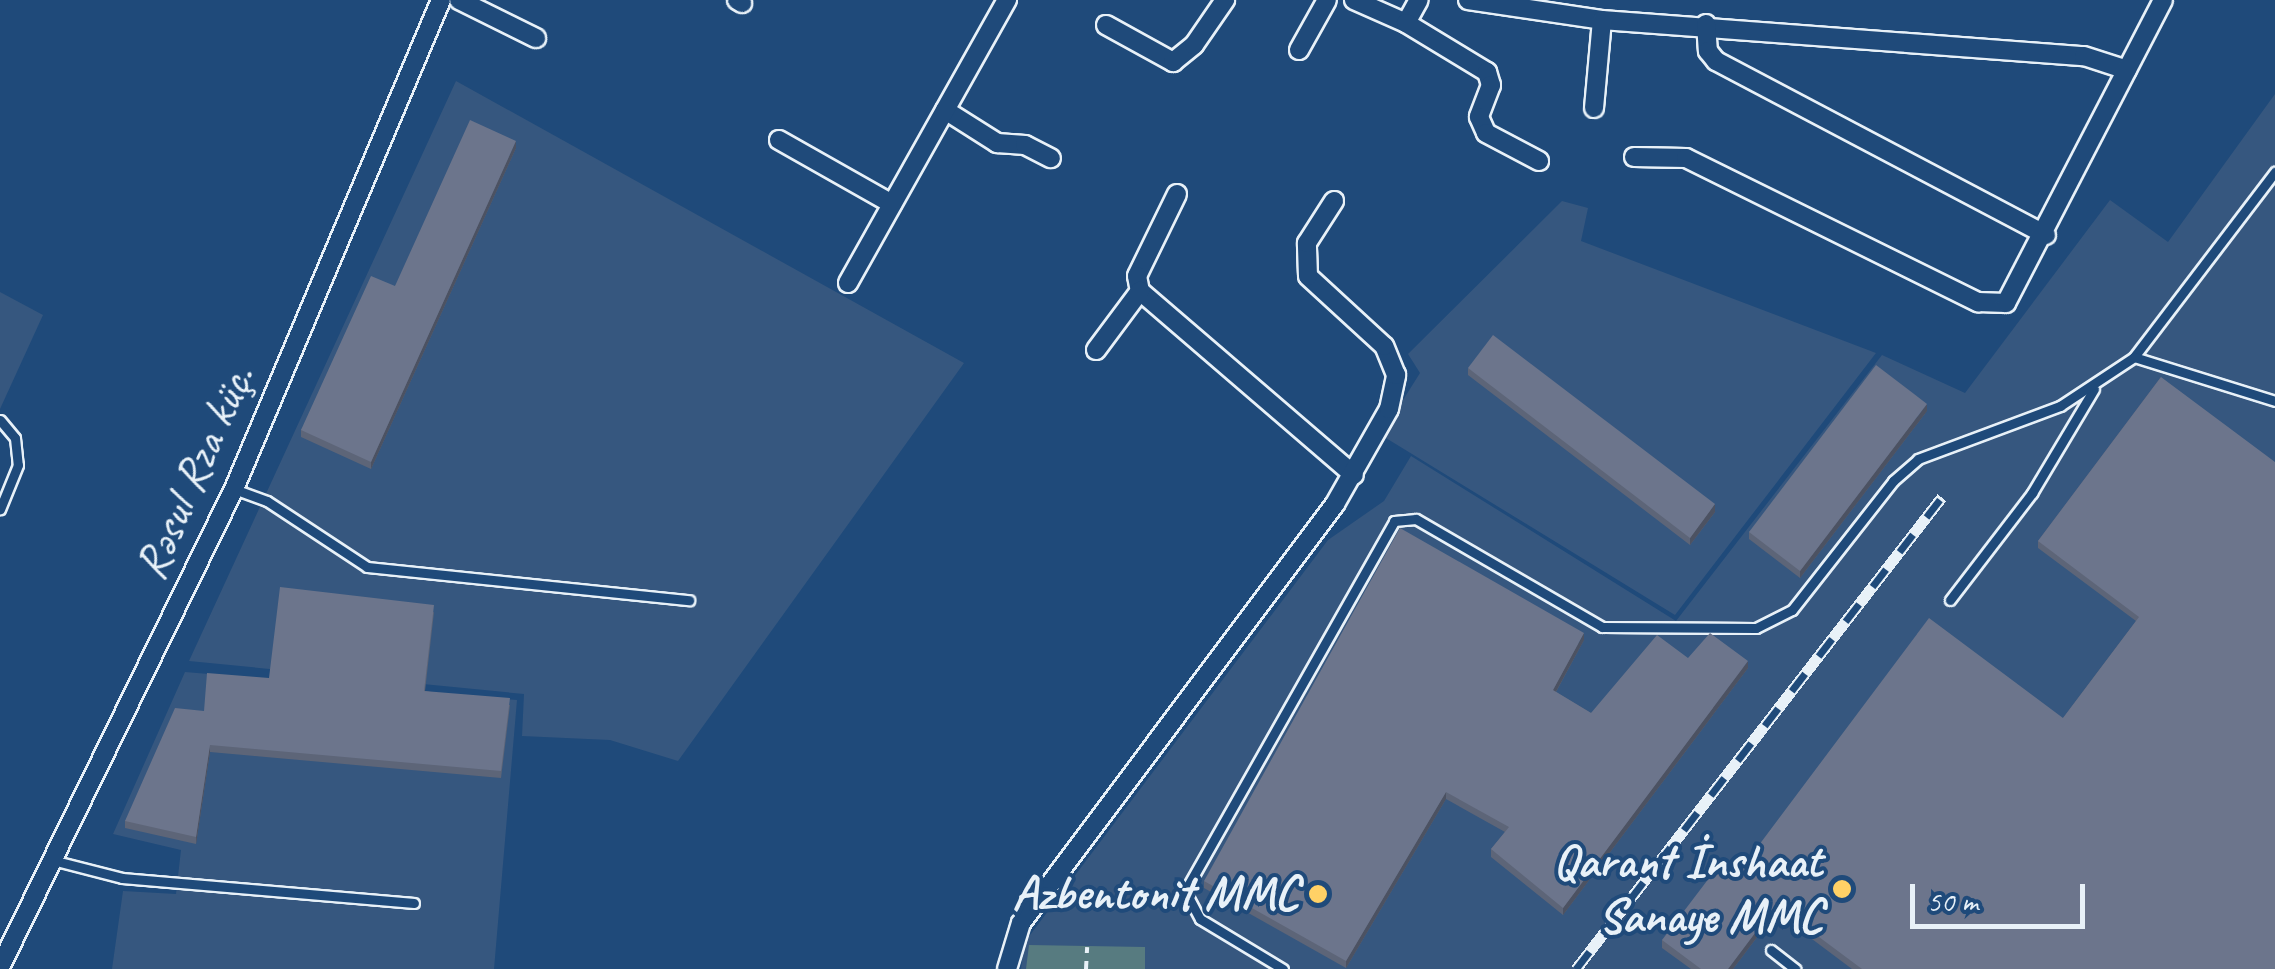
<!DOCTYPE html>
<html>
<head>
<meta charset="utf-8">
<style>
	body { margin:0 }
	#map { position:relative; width:2275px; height:969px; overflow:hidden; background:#1f4a7a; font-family:Caveat,sans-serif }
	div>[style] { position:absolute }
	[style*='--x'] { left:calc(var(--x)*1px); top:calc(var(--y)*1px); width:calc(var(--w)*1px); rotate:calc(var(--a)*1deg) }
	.built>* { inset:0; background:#36577f }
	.green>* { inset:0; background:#577b80 }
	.path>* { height:4px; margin-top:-2px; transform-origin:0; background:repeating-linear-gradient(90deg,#e8f1f8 0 8px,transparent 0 16px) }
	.roads { filter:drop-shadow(2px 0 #e8f1f8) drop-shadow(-2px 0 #e8f1f8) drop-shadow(0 2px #e8f1f8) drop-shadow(0 -2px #e8f1f8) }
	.service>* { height:9px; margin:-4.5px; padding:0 4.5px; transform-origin:4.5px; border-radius:4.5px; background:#1f4a7a }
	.minor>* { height:18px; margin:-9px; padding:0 9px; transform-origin:9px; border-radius:9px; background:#1f4a7a }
	.rail>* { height:11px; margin-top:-5.5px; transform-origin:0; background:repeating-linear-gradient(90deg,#1f4a7a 0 22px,#e8f1f8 0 44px); box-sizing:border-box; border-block:2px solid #e8f1f8 }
	.wall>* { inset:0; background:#5d6578 }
	.shaded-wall>* { inset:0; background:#4c5262 }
	.building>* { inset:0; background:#6c758c }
	.dots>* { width:28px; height:28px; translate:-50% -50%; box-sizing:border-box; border:5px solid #1f4a7a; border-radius:50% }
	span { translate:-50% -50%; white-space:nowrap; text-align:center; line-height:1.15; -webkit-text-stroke:8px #1f4a7a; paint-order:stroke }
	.street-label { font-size:48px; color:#e8f1f8 }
	.poi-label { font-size:48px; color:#e8f1f8; font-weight:700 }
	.right { translate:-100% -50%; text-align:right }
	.scale { position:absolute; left:1910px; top:884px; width:175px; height:45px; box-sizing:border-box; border:5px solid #e8f1f8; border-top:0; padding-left:12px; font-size:30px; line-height:35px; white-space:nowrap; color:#e8f1f8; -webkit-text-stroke:8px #1f4a7a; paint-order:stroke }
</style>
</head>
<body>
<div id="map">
	<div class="built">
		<div style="clip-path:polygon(456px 81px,964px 363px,678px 761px,610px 740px,522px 736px,524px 694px,189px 661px)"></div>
		<div style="clip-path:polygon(2275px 94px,2275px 969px,1021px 969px,1024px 943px,1328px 540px,1384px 501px,1411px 456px,1676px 621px,1882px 355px,1965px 393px,2110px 200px,2168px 242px)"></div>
		<div style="clip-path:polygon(1562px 201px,1588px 208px,1581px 241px,1876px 353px,1675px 615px,1381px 435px,1420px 373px,1408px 354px)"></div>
		<div style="clip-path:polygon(0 292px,43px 315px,0 409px)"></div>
		<div style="clip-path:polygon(185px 672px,517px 700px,494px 969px,112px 969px,123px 891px,176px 894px,181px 850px,113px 834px)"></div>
	</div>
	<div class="green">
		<div style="clip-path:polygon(1029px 945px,1145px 947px,1145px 969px,1026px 969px)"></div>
	</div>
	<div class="path">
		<div style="--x:1086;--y:969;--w:22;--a:-87"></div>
	</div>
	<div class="roads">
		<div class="service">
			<div style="--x:2134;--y:357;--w:233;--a:-52.7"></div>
			<div style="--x:0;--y:420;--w:23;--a:50"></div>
			<div style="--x:15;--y:438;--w:27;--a:84"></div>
			<div style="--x:18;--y:465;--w:48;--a:112.2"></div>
			<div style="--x:234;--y:489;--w:35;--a:20"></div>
			<div style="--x:267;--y:501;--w:120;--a:33.4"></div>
			<div style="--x:367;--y:567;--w:324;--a:5.9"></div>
			<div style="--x:1950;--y:600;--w:135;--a:-52.5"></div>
			<div style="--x:2032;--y:493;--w:121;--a:-59.2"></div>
			<div style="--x:56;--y:861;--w:68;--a:14.4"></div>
			<div style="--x:122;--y:878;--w:293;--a:4.9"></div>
			<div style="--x:1771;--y:950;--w:31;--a:38"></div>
			<div style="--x:1283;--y:969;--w:97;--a:-148.9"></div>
			<div style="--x:1200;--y:919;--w:32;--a:-118"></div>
			<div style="--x:1185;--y:891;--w:425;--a:-60.5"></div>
			<div style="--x:1394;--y:521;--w:22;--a:-5"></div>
			<div style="--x:1416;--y:519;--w:215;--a:30.1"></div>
			<div style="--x:1602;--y:627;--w:154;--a:0.4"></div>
			<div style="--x:1756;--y:628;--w:40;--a:-26.6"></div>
			<div style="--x:1792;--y:610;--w:164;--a:-51.9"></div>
			<div style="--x:1893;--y:481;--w:33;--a:-41"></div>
			<div style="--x:1918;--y:459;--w:152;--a:-20.5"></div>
			<div style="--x:2060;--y:406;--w:89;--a:-33.5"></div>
			<div style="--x:2134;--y:357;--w:148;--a:17.3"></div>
		</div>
		<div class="minor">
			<div style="--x:459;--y:0;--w:86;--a:26.3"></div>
			<div style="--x:737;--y:0;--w:6;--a:31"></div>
			<div style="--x:1354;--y:0;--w:57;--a:23.9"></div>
			<div style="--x:1406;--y:23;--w:26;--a:-61"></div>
			<div style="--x:1468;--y:0;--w:135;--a:8.5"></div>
			<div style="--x:1602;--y:20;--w:483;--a:4.3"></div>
			<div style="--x:2084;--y:56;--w:45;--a:18"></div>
			<div style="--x:1406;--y:23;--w:95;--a:31.2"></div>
			<div style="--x:1487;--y:72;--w:14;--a:73"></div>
			<div style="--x:1491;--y:85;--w:34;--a:111"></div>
			<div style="--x:1479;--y:117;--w:17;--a:66"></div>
			<div style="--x:1486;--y:133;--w:60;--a:27.8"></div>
			<div style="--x:1706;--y:24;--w:27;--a:86"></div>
			<div style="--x:1708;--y:51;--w:13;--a:51"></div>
			<div style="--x:1716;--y:61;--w:373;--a:27.8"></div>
			<div style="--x:1106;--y:25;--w:77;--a:28.9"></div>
			<div style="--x:1173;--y:62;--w:27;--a:-39"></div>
			<div style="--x:1194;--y:45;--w:55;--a:-55.4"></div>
			<div style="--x:1299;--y:50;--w:57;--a:-60.8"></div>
			<div style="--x:1594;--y:108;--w:88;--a:-84.8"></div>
			<div style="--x:945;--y:110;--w:62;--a:32.4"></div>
			<div style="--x:997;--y:143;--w:28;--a:4"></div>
			<div style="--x:1025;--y:145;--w:29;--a:27"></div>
			<div style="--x:779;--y:140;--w:130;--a:29.5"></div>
			<div style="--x:1634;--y:157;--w:52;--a:1.1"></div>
			<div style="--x:1686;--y:158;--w:326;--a:26.3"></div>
			<div style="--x:1978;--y:302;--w:28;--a:2"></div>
			<div style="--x:2006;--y:303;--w:341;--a:-62.6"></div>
			<div style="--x:1177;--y:194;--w:91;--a:116"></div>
			<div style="--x:1137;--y:276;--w:15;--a:79"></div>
			<div style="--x:1140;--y:291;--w:282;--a:40.7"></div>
			<div style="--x:848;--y:283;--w:325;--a:-60.7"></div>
			<div style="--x:1096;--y:350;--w:74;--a:-53.3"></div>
			<div style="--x:0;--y:967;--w:532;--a:-63.92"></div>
			<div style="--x:234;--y:489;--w:531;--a:-67.06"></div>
			<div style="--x:1007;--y:969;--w:48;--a:-73.1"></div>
			<div style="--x:1021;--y:923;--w:524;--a:-53.15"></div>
			<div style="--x:1335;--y:504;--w:109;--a:-60.4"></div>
			<div style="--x:1389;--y:409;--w:35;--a:-78"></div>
			<div style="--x:1396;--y:375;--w:31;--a:-112"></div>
			<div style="--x:1384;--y:346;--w:103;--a:-137.4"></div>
			<div style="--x:1308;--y:276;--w:33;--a:-92"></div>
			<div style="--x:1307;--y:243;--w:50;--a:-57.3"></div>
		</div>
	</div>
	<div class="rail">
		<div style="--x:1576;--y:969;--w:597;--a:-52.21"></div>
	</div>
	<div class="wall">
		<div style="clip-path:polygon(516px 148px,371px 469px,301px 437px,301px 430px,395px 286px)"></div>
		<div style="clip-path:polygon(1468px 368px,1715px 512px,1690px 545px,1468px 375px)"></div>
		<div style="clip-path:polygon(2161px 377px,2275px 969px,1852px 969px,1776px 912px,1733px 969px,1691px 969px,1662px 948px,1662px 940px,2063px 718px,2136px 621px,2038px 548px,2038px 541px)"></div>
		<div style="clip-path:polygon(1927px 411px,1800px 578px,1749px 539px,1749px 532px)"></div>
		<div style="clip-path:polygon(434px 612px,425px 691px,510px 705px,501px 778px,210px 752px,196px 844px,125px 828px,125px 821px,204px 711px,269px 678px)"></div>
		<div style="clip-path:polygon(1584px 640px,1556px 692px,1591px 713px,1688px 658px,1748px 668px,1563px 915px,1491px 857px,1491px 849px,1505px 832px,1446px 799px,1346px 968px,1204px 888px,1204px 881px)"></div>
	</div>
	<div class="shaded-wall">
		<div style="clip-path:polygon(516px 141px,516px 148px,371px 469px,371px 462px)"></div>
		<div style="clip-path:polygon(1927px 404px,1927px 411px,1800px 578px,1800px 571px)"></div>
		<div style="clip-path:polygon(1715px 504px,1715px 512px,1690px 545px,1690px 538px)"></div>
		<div style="clip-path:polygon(1584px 633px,1584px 640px,1553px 697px,1553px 690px)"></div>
		<div style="clip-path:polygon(1748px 661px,1748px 668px,1563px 915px,1563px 908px)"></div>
		<div style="clip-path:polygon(210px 745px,210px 752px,196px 844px,196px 837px)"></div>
		<div style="clip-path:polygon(1446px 792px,1446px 799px,1346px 968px,1346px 961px)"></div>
		<div style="clip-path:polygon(1776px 905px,1776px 912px,1733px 969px,1728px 969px)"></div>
	</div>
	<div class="building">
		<div style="clip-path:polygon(470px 120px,516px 141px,371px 462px,301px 430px,371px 276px,395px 286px)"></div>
		<div style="clip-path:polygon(1493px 335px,1715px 504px,1690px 538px,1468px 368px)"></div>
		<div style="clip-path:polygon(1876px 365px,1927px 404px,1800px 571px,1749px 532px)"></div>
		<div style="clip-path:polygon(2161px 377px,2275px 462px,2275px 969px,1862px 969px,1776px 905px,1728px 969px,1701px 969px,1662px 940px,1719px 865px,1735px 877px,1929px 618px,2063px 718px,2139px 617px,2038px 541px)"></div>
		<div style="clip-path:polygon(1400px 528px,1584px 633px,1553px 690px,1591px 713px,1657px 635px,1688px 658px,1710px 633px,1748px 661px,1563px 908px,1491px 849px,1509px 827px,1446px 792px,1346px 961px,1204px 881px)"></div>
		<div style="clip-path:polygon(280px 587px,434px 605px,424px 691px,510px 698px,501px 771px,210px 745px,196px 837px,125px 821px,175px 708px,204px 711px,207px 673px,269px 678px)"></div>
	</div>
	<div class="dots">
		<div style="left:1842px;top:889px;background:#ffd166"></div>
		<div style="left:1318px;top:894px;background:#ffd166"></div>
	</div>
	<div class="street-label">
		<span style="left:194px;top:472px;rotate:-66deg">Rəsul Rza küç.</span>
	</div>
	<div class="poi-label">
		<span class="right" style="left:1822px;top:889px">Qarant İnshaat<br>Sanaye MMC</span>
		<span class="right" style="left:1298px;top:894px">Azbentonit MMC</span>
	</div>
	<div class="scale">50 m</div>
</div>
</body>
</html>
